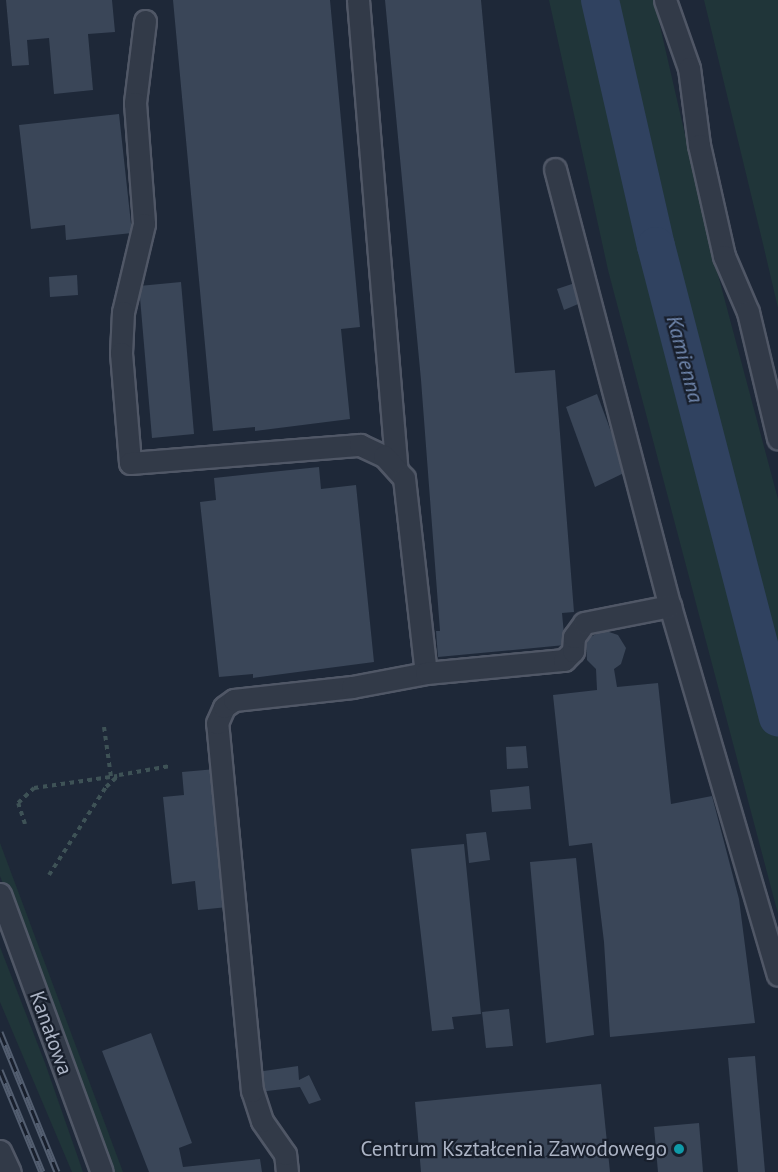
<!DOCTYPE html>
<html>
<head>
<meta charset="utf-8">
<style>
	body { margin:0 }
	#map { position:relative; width:778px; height:1172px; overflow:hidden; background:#1e2838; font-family:"PT Sans",sans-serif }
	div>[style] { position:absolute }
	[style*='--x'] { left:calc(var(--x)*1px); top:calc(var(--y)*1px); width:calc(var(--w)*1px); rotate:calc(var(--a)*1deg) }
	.green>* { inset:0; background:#203539 }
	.river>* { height:38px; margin:-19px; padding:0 19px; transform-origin:19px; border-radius:19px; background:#304260 }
	.building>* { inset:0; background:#3a4658 }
	.path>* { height:4px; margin-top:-2px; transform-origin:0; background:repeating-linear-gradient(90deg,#3e5256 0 4.5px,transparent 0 9px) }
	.roads { filter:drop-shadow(2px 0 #505766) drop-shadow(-2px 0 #505766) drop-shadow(0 2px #505766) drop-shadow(0 -2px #505766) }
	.minor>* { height:21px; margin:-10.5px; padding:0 10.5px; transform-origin:10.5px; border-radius:10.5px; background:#323a48 }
	.rail>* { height:7px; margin-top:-3.5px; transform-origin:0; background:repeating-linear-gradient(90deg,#181f2c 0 14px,#535e70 0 28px); box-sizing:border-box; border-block:2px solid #535e70 }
	.dots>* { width:16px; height:16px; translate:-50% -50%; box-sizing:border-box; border:3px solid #181f2c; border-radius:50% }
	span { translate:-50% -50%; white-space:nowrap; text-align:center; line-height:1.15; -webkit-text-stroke:4.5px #181f2c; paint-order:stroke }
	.street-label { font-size:21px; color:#acb4c5 }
	.poi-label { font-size:21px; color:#acb4c5 }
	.right { translate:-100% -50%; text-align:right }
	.water-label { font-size:22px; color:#7289b0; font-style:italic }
</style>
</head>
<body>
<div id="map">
	<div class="green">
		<div style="clip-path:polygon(549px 0,654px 0,713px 256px,778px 499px,778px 914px,608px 270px)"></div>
		<div style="clip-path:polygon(704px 0,778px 0,778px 308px,763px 244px)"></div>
		<div style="clip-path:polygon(0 843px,123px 1172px,111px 1172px,0 876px)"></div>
		<div style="clip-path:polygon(0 947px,45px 1063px,83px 1172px,72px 1172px,0 1002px)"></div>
	</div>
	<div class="river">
		<div style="--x:600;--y:0;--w:252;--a:77.2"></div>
		<div style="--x:656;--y:246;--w:487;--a:75.5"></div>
	</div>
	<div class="building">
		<div style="clip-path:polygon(6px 0,112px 0,115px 32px,88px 34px,93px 90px,54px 94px,49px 38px,27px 40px,29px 65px,12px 66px)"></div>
		<div style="clip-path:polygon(173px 0,330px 0,360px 327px,341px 329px,350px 419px,255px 431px,255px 427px,213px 431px)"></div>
		<div style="clip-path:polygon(385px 0,481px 0,515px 373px,555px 370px,574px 612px,562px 613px,565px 645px,438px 657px,436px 631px,440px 631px,421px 380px)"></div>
		<div style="clip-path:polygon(119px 114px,132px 233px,66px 240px,65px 225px,31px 229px,19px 125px)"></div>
		<div style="clip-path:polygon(77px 275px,78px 295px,50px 297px,49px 277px)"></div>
		<div style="clip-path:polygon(181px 282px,194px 434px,152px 438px,139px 286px)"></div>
		<div style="clip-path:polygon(578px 282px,583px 302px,564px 310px,557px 289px)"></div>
		<div style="clip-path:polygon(597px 394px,626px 472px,595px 487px,566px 407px)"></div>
		<div style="clip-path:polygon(319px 467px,321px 489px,356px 485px,374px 662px,253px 678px,253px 674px,219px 677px,200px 502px,216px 500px,214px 478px)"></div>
		<div style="clip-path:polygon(603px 630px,618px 635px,626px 648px,621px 664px,614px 669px,617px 687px,658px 683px,671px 804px,712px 796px,739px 899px,755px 1023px,610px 1037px,604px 942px,592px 843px,569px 846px,553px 695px,597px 690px,596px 669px,587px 660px,586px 645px,589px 638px)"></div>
		<div style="clip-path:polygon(526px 746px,528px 768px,507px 769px,506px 747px)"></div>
		<div style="clip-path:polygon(216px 769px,228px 907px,198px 910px,195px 881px,172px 884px,163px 797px,184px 795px,182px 772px)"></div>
		<div style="clip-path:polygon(529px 786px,531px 809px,492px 812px,490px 790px)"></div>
		<div style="clip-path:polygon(486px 832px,490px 860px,469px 863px,466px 834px)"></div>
		<div style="clip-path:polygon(464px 844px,481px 1014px,452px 1017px,454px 1029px,432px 1031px,411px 849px)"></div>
		<div style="clip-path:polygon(576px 858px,594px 1035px,546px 1043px,530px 862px)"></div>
		<div style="clip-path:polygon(509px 1009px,513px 1046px,486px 1048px,482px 1012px)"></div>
		<div style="clip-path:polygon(151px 1033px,192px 1143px,179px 1148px,183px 1167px,260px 1159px,262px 1172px,149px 1172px,102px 1051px)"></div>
		<div style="clip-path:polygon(755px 1056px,765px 1172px,738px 1172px,728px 1058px)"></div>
		<div style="clip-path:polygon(298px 1066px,299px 1080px,309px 1075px,321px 1100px,309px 1104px,300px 1087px,259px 1092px,257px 1072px)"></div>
		<div style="clip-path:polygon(601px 1084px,610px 1172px,421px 1172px,415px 1102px)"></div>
		<div style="clip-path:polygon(699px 1123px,703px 1172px,658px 1172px,654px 1127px)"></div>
	</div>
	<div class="path">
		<div style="--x:104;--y:727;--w:50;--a:82"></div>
		<div style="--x:25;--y:824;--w:22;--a:-108"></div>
		<div style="--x:18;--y:803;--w:22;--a:-43"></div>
		<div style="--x:34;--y:788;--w:84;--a:-8.2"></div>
		<div style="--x:49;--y:875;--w:105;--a:-57.1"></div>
		<div style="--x:106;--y:787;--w:18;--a:-43"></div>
		<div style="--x:119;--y:775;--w:52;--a:-10"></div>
	</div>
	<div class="roads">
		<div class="minor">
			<div style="--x:358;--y:0;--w:467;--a:85.3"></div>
			<div style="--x:665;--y:0;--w:72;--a:70.6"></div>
			<div style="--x:689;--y:68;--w:78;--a:82.6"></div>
			<div style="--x:699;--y:145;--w:114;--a:77.3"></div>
			<div style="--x:724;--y:256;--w:61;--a:66.8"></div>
			<div style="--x:748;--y:312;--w:130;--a:76.6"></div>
			<div style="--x:145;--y:21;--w:83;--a:97"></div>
			<div style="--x:135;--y:103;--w:121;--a:85.7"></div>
			<div style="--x:144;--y:224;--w:90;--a:103.4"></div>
			<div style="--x:123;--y:312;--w:41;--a:92.8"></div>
			<div style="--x:121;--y:353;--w:110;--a:85.3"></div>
			<div style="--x:130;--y:463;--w:231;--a:-4.5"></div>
			<div style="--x:360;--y:445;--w:26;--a:25"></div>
			<div style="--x:384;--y:456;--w:30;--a:48"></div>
			<div style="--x:404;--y:478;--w:196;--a:83.6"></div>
			<div style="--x:555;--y:169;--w:452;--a:75.3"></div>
			<div style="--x:670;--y:606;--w:384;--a:73.7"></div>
			<div style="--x:0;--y:894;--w:296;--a:69.9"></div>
			<div style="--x:0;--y:1151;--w:23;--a:65"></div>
			<div style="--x:287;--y:1172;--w:18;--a:-96"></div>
			<div style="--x:285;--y:1154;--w:40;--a:-124.9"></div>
			<div style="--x:262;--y:1121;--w:32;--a:-108"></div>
			<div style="--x:252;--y:1091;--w:370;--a:-95.4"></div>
			<div style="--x:217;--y:723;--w:17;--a:-66"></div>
			<div style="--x:224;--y:707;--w:12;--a:-35"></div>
			<div style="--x:234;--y:700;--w:119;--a:-6.3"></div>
			<div style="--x:352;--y:687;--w:75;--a:-10.7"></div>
			<div style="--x:426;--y:673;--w:139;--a:-5.4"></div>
			<div style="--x:564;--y:660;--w:13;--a:-45"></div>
			<div style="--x:573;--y:651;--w:14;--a:-86"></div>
			<div style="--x:574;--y:637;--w:17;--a:-54"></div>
			<div style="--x:584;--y:623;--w:88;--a:-11.2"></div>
		</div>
	</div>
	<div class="rail">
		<div style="--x:0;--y:1032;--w:151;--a:67.8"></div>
		<div style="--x:0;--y:1070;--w:110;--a:67.6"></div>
	</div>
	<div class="dots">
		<div style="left:679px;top:1149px;background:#0f9aa8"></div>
	</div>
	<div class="street-label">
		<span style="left:51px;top:1033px;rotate:70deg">Kanałowa</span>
	</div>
	<div class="poi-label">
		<span class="right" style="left:667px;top:1149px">Centrum Kształcenia Zawodowego</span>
	</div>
	<div class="water-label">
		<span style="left:685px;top:359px;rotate:75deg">Kamienna</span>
	</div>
</div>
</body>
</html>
